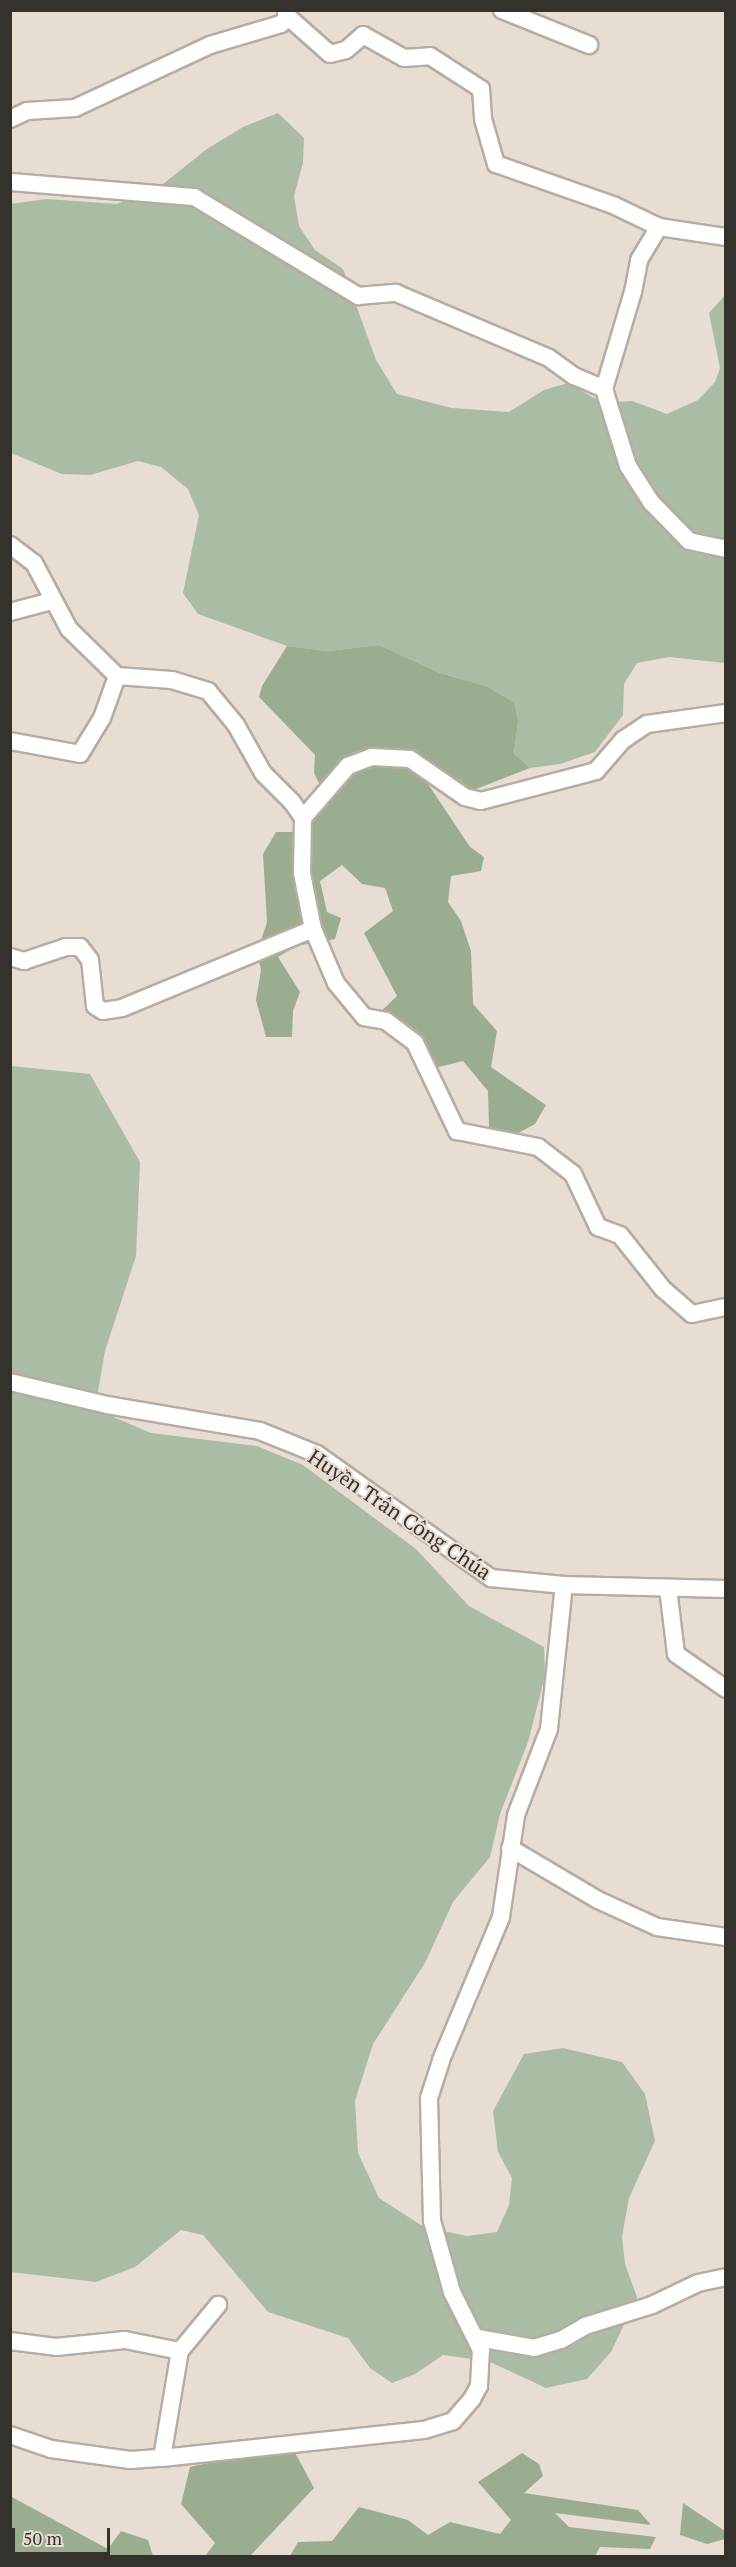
<!DOCTYPE html>
<html>
<head>
<meta charset="utf-8">
<style>
	body { margin:0 }
	#map { position:relative; width:736px; height:2567px; overflow:hidden; background:#e8ddd2; font-family:"PT Serif",serif }
	div>[style] { position:absolute }
	[style*='--x'] { left:calc(var(--x)*1px); top:calc(var(--y)*1px); width:calc(var(--w)*1px); rotate:calc(var(--a)*1deg) }
	.green>* { inset:0; background:#abbca4 }
	.forest>* { inset:0; background:#9aad91 }
	.roads { filter:drop-shadow(2px 0 #b7aca2) drop-shadow(-2px 0 #b7aca2) drop-shadow(0 2px #b7aca2) drop-shadow(0 -2px #b7aca2) }
	.minor>* { height:16px; margin:-8px; padding:0 8px; transform-origin:8px; border-radius:8px; background:#fff }
	span { translate:-50% -50%; white-space:nowrap; text-align:center; line-height:1.15; -webkit-text-stroke:4.5px #e8ddd2; paint-order:stroke }
	.street-label { font-size:21px; color:#35312d }
	.frame { position:absolute; inset:0; border:12px solid #35312d; pointer-events:none }
	.scale { position:absolute; left:12px; top:2528px; width:98px; height:27px; box-sizing:border-box; border:3px solid #35312d; border-top:0; padding-left:8px; font-size:18px; line-height:21px; white-space:nowrap; color:#35312d; -webkit-text-stroke:4px #e8ddd2; paint-order:stroke }
</style>
</head>
<body>
<div id="map">
	<div class="green">
		<div style="clip-path:polygon(278px 113px,304px 138px,303px 163px,294px 196px,299px 226px,315px 250px,343px 269px,376px 360px,397px 394px,452px 408px,509px 412px,544px 390px,568px 383px,603px 403px,632px 401px,667px 414px,698px 400px,715px 382px,720px 368px,709px 313px,725px 295px,725px 663px,669px 657px,637px 663px,624px 684px,623px 715px,595px 752px,560px 764px,530px 768px,514px 755px,518px 722px,486px 686px,440px 673px,379px 645px,328px 651px,287px 646px,198px 614px,183px 593px,199px 515px,188px 489px,161px 467px,138px 461px,90px 475px,62px 474px,11px 453px,11px 204px,46px 199px,117px 204px,163px 184px,207px 149px,243px 127px)"></div>
		<div style="clip-path:polygon(11px 1066px,90px 1074px,140px 1162px,136px 1256px,105px 1351px,98px 1391px,109px 1415px,151px 1433px,257px 1446px,303px 1465px,416px 1549px,469px 1606px,544px 1647px,545px 1676px,528px 1742px,500px 1814px,490px 1857px,453px 1902px,425px 1963px,373px 2044px,355px 2101px,358px 2153px,379px 2198px,424px 2227px,467px 2236px,497px 2232px,509px 2205px,512px 2178px,498px 2152px,493px 2111px,524px 2054px,563px 2048px,622px 2062px,645px 2094px,655px 2141px,629px 2198px,622px 2237px,625px 2264px,637px 2297px,611px 2352px,587px 2379px,546px 2388px,488px 2361px,443px 2355px,415px 2374px,392px 2383px,370px 2368px,348px 2338px,268px 2312px,203px 2235px,181px 2230px,135px 2267px,96px 2282px,11px 2272px)"></div>
	</div>
	<div class="forest">
		<div style="clip-path:polygon(379px 645px,440px 673px,486px 686px,514px 703px,518px 722px,514px 754px,530px 768px,471px 791px,432px 765px,424px 778px,470px 847px,484px 857px,481px 871px,451px 876px,448px 902px,461px 921px,471px 951px,473px 1004px,497px 1031px,491px 1067px,546px 1105px,535px 1124px,513px 1136px,489px 1128px,488px 1091px,463px 1061px,434px 1068px,420px 1036px,372px 1020px,397px 996px,364px 933px,393px 911px,385px 888px,362px 884px,342px 865px,320px 881px,327px 912px,341px 918px,335px 939px,296px 946px,278px 957px,300px 992px,293px 1011px,292px 1037px,266px 1037px,256px 1000px,261px 970px,257px 953px,267px 922px,263px 854px,276px 832px,304px 832px,329px 803px,314px 773px,315px 755px,259px 697px,262px 686px,287px 646px,328px 651px)"></div>
		<div style="clip-path:polygon(291px 2445px,314px 2488px,250px 2556px,205px 2556px,215px 2543px,181px 2504px,190px 2467px)"></div>
		<div style="clip-path:polygon(522px 2453px,539px 2464px,543px 2476px,524px 2493px,638px 2510px,651px 2525px,555px 2513px,569px 2527px,656px 2537px,650px 2549px,600px 2547px,595px 2556px,290px 2556px,298px 2542px,332px 2541px,359px 2507px,408px 2520px,428px 2535px,450px 2522px,500px 2534px,511px 2520px,478px 2482px)"></div>
		<div style="clip-path:polygon(10px 2496px,108px 2549px,121px 2531px,148px 2540px,153px 2556px,11px 2556px)"></div>
		<div style="clip-path:polygon(683px 2503px,725px 2531px,725px 2539px,707px 2544px,680px 2535px)"></div>
	</div>
	<div class="roads">
		<div class="minor">
			<div style="--x:502;--y:10;--w:94;--a:21.9"></div>
			<div style="--x:287;--y:16;--w:57;--a:41.5"></div>
			<div style="--x:330;--y:54;--w:16;--a:-14"></div>
			<div style="--x:346;--y:50;--w:23;--a:-41"></div>
			<div style="--x:363;--y:35;--w:47;--a:29.3"></div>
			<div style="--x:404;--y:58;--w:26;--a:-4"></div>
			<div style="--x:430;--y:56;--w:61;--a:32.9"></div>
			<div style="--x:481;--y:89;--w:30;--a:86"></div>
			<div style="--x:483;--y:119;--w:47;--a:73.9"></div>
			<div style="--x:496;--y:164;--w:124;--a:19.3"></div>
			<div style="--x:613;--y:205;--w:51;--a:25.6"></div>
			<div style="--x:10;--y:119;--w:19;--a:-25"></div>
			<div style="--x:27;--y:111;--w:48;--a:-3.6"></div>
			<div style="--x:75;--y:108;--w:149;--a:-25"></div>
			<div style="--x:210;--y:45;--w:74;--a:-16.5"></div>
			<div style="--x:281;--y:24;--w:7;--a:-45"></div>
			<div style="--x:286;--y:19;--w:9;--a:-90"></div>
			<div style="--x:10;--y:182;--w:185;--a:4.7"></div>
			<div style="--x:194;--y:197;--w:192;--a:31.1"></div>
			<div style="--x:358;--y:296;--w:38;--a:-5"></div>
			<div style="--x:396;--y:293;--w:166;--a:23"></div>
			<div style="--x:549;--y:358;--w:31;--a:36"></div>
			<div style="--x:574;--y:376;--w:33;--a:23"></div>
			<div style="--x:604;--y:389;--w:101;--a:-73.4"></div>
			<div style="--x:633;--y:292;--w:33;--a:-79"></div>
			<div style="--x:639;--y:260;--w:39;--a:-59"></div>
			<div style="--x:659;--y:227;--w:68;--a:8.5"></div>
			<div style="--x:604;--y:389;--w:81;--a:72.7"></div>
			<div style="--x:628;--y:466;--w:43;--a:57.4"></div>
			<div style="--x:651;--y:502;--w:54;--a:45.7"></div>
			<div style="--x:689;--y:541;--w:38;--a:12"></div>
			<div style="--x:10;--y:545;--w:30;--a:37"></div>
			<div style="--x:34;--y:563;--w:75;--a:62.1"></div>
			<div style="--x:69;--y:629;--w:67;--a:44.4"></div>
			<div style="--x:117;--y:676;--w:55;--a:4.2"></div>
			<div style="--x:172;--y:680;--w:38;--a:17"></div>
			<div style="--x:208;--y:691;--w:44;--a:50.5"></div>
			<div style="--x:236;--y:725;--w:55;--a:60.6"></div>
			<div style="--x:263;--y:773;--w:41;--a:45"></div>
			<div style="--x:292;--y:802;--w:19;--a:55"></div>
			<div style="--x:303;--y:818;--w:55;--a:91"></div>
			<div style="--x:302;--y:873;--w:57;--a:78.9"></div>
			<div style="--x:313;--y:929;--w:59;--a:66.9"></div>
			<div style="--x:336;--y:983;--w:44;--a:50.5"></div>
			<div style="--x:364;--y:1017;--w:22;--a:10"></div>
			<div style="--x:386;--y:1021;--w:36;--a:37"></div>
			<div style="--x:415;--y:1043;--w:98;--a:64.5"></div>
			<div style="--x:457;--y:1131;--w:83;--a:11.2"></div>
			<div style="--x:538;--y:1147;--w:44;--a:37.6"></div>
			<div style="--x:573;--y:1174;--w:59;--a:64.7"></div>
			<div style="--x:598;--y:1227;--w:23;--a:20"></div>
			<div style="--x:620;--y:1235;--w:69;--a:51.5"></div>
			<div style="--x:663;--y:1289;--w:38;--a:41"></div>
			<div style="--x:692;--y:1314;--w:35;--a:-12"></div>
			<div style="--x:10;--y:612;--w:43;--a:-14.7"></div>
			<div style="--x:10;--y:741;--w:71;--a:10.5"></div>
			<div style="--x:80;--y:754;--w:42;--a:-58.6"></div>
			<div style="--x:102;--y:718;--w:45;--a:-70.3"></div>
			<div style="--x:303;--y:818;--w:69;--a:-49.1"></div>
			<div style="--x:348;--y:766;--w:26;--a:-21"></div>
			<div style="--x:372;--y:757;--w:38;--a:3"></div>
			<div style="--x:410;--y:759;--w:67;--a:34.6"></div>
			<div style="--x:465;--y:797;--w:16;--a:14"></div>
			<div style="--x:481;--y:801;--w:119;--a:-14.6"></div>
			<div style="--x:596;--y:771;--w:41;--a:-48.9"></div>
			<div style="--x:623;--y:740;--w:29;--a:-34"></div>
			<div style="--x:647;--y:724;--w:80;--a:-7.9"></div>
			<div style="--x:10;--y:957;--w:15;--a:16"></div>
			<div style="--x:24;--y:961;--w:44;--a:-18.4"></div>
			<div style="--x:66;--y:947;--w:14;--a:0"></div>
			<div style="--x:80;--y:947;--w:16;--a:52"></div>
			<div style="--x:90;--y:960;--w:46;--a:83.8"></div>
			<div style="--x:95;--y:1006;--w:9;--a:32"></div>
			<div style="--x:103;--y:1011;--w:19;--a:-9"></div>
			<div style="--x:122;--y:1008;--w:207;--a:-22.5"></div>
			<div style="--x:10;--y:1382;--w:100;--a:13.3"></div>
			<div style="--x:107;--y:1405;--w:155;--a:9.6"></div>
			<div style="--x:260;--y:1431;--w:61;--a:22"></div>
			<div style="--x:317;--y:1454;--w:214;--a:35.5"></div>
			<div style="--x:491;--y:1578;--w:73;--a:5.5"></div>
			<div style="--x:564;--y:1585;--w:162;--a:1.4"></div>
			<div style="--x:668;--y:1588;--w:66;--a:83.1"></div>
			<div style="--x:676;--y:1654;--w:61;--a:35"></div>
			<div style="--x:510;--y:1848;--w:102;--a:30.6"></div>
			<div style="--x:598;--y:1900;--w:65;--a:24.6"></div>
			<div style="--x:657;--y:1927;--w:70;--a:8.2"></div>
			<div style="--x:478;--y:2338;--w:57;--a:10.1"></div>
			<div style="--x:534;--y:2348;--w:28;--a:-17"></div>
			<div style="--x:561;--y:2340;--w:28;--a:-30"></div>
			<div style="--x:585;--y:2326;--w:70;--a:-17.4"></div>
			<div style="--x:652;--y:2305;--w:51;--a:-25.6"></div>
			<div style="--x:698;--y:2283;--w:29;--a:-12"></div>
			<div style="--x:10;--y:2341;--w:46;--a:7.4"></div>
			<div style="--x:56;--y:2347;--w:69;--a:-5.8"></div>
			<div style="--x:125;--y:2340;--w:56;--a:11.3"></div>
			<div style="--x:10;--y:2435;--w:43;--a:18.9"></div>
			<div style="--x:51;--y:2449;--w:80;--a:7.9"></div>
			<div style="--x:130;--y:2460;--w:32;--a:-4"></div>
			<div style="--x:162;--y:2458;--w:263;--a:-6.1"></div>
			<div style="--x:424;--y:2430;--w:30;--a:-17"></div>
			<div style="--x:453;--y:2421;--w:29;--a:-49"></div>
			<div style="--x:472;--y:2399;--w:15;--a:-62"></div>
			<div style="--x:479;--y:2386;--w:36;--a:-87"></div>
			<div style="--x:481;--y:2350;--w:65;--a:-116.6"></div>
			<div style="--x:452;--y:2292;--w:74;--a:-105.7"></div>
			<div style="--x:432;--y:2221;--w:123;--a:-91.4"></div>
			<div style="--x:429;--y:2098;--w:40;--a:-72"></div>
			<div style="--x:441;--y:2060;--w:155;--a:-67.2"></div>
			<div style="--x:501;--y:1917;--w:103;--a:-81.6"></div>
			<div style="--x:516;--y:1815;--w:92;--a:-69"></div>
			<div style="--x:549;--y:1729;--w:145;--a:-84.1"></div>
			<div style="--x:162;--y:2458;--w:109;--a:-80.5"></div>
			<div style="--x:180;--y:2351;--w:60;--a:-50.4"></div>
		</div>
	</div>
	<div class="street-label">
		<span style="left:400px;top:1514px;rotate:34deg">Huyền Trân Công Chúa</span>
	</div>
	<div class="frame"></div>
	<div class="scale">50 m</div>
</div>
</body>
</html>
